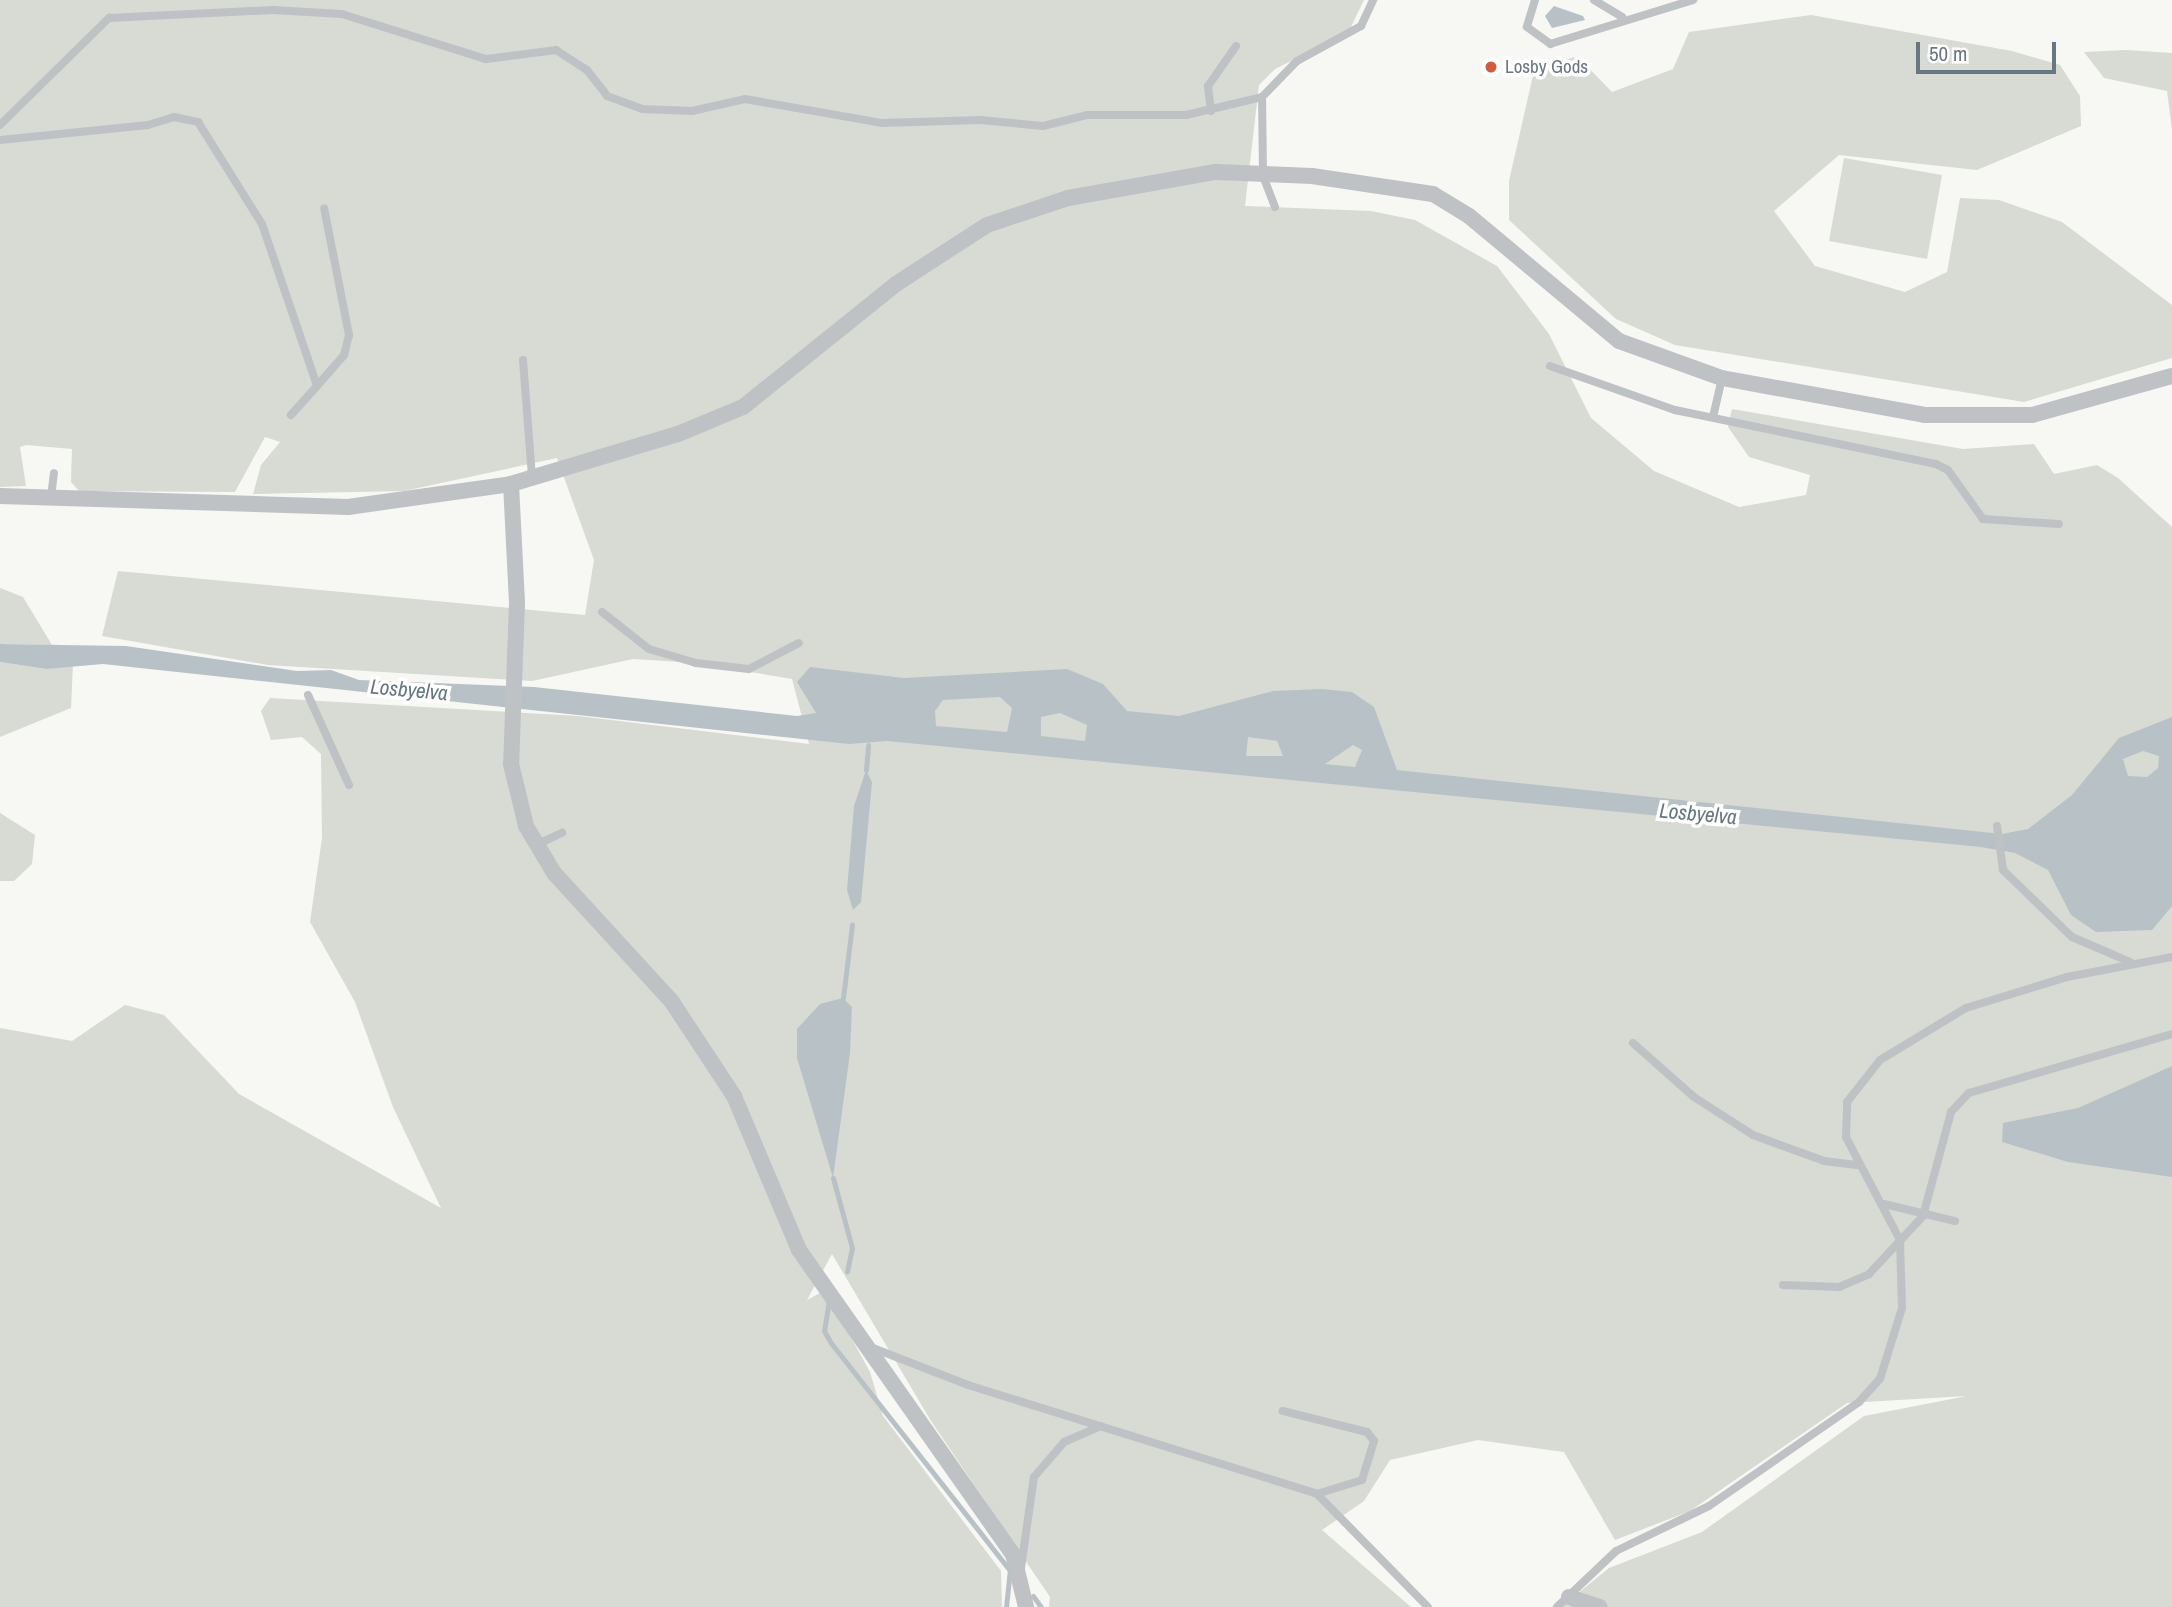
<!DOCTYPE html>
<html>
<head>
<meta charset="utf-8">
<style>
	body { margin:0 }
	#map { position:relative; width:2172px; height:1607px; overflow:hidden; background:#f7f7f4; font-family:"Archivo Narrow",sans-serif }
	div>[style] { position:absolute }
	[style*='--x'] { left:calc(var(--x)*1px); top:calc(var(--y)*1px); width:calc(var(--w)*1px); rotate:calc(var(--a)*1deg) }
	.green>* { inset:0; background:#d7dbd4 }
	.water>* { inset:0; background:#b8c2c6 }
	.stream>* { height:5px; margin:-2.5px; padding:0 2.5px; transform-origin:2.5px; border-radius:2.5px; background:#b8c2c6 }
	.lane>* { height:8px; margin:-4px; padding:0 4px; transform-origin:4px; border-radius:4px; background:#bec2c5 }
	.street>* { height:16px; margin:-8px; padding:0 8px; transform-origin:8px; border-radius:8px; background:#bec2c5 }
	.dots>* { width:19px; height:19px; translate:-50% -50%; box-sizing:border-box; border:4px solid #fff; border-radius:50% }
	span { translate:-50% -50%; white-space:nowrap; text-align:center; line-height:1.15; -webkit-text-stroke:7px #fff; paint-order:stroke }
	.poi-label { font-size:19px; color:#697782 }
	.left { translate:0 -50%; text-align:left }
	.water-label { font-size:21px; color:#65777e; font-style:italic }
	.scale { position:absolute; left:1916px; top:42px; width:140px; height:32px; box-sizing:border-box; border:4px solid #697782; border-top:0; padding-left:9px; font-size:21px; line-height:24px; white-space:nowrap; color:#697782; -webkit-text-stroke:5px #fff; paint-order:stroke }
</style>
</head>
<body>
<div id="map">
	<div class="green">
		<div style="clip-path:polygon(0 0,1364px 0,1348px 33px,1275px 69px,1259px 85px,1245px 206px,1371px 211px,1415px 220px,1497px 266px,1549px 334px,1591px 418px,1654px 471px,1739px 507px,1806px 495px,1810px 475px,1749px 457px,1728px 427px,1732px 409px,1963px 449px,2034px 444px,2054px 474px,2097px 465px,2118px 478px,2172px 527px,2172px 1607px,1561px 1607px,1609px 1568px,1702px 1532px,1864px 1416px,1967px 1396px,1847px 1403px,1690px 1511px,1615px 1540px,1564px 1452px,1478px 1440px,1390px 1460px,1364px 1501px,1322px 1530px,1411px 1607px,1049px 1607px,1050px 1597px,931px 1421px,832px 1254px,807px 1300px,820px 1293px,837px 1312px,870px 1372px,883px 1416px,1001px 1571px,1002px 1607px,0 1607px,0 1028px,72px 1041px,125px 1005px,164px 1015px,239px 1094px,441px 1208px,393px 1107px,355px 1002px,310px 922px,322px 838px,321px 754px,302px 737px,271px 740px,261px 711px,270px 698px,578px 716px,809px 744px,792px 679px,696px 663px,633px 659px,532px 681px,268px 665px,102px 636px,118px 571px,585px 615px,594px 560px,557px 458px,404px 491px,253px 494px,261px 465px,280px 442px,265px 437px,235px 492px,79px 491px,71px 482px,72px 449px,26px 445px,20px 447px,26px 486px,0 487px)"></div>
		<div style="clip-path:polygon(1811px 15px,2012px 51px,2060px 65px,2080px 96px,2081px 126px,1977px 170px,1839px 155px,1774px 211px,1815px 266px,1905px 292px,1947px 272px,1960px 198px,1999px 200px,2062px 222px,2172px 305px,2172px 358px,2024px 402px,1675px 345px,1616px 319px,1509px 220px,1509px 181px,1534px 71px,1577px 56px,1612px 92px,1673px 69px,1689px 32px)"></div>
		<div style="clip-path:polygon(2126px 50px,2172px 53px,2172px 130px,2167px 91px,2104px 78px,2084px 52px)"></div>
		<div style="clip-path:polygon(1844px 158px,1942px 175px,1927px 259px,1829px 241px)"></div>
		<div style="clip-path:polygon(0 588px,23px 597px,52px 645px,0 644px)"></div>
		<div style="clip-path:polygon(0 662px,46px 669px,73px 663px,71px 708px,0 737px)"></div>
		<div style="clip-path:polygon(0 813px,35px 835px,32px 864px,14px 881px,0 881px)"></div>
	</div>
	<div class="water">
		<div style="clip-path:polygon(1554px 6px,1583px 16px,1585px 20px,1552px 28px,1545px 16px)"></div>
		<div style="clip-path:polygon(evenodd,0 644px,126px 646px,297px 671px,331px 670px,359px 680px,534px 687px,797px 716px,816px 713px,797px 682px,810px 667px,904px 678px,1067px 669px,1103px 684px,1127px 711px,1179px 716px,1273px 691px,1322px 689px,1352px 692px,1374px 707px,1397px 770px,2002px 834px,2028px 829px,2072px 795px,2119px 738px,2172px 717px,2172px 906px,2152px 930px,2096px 932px,2071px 915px,2048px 870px,2015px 853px,1981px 847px,887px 741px,849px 744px,103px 664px,46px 669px,0 662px,0 644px,1000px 697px,1012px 708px,1007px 732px,936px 726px,935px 711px,943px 700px,1000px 697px,0 644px,1060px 713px,1087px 725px,1085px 741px,1041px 736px,1041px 717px,1060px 713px,0 644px,1248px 737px,1277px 741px,1283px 756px,1246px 756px,1248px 737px,0 644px,1353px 745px,1362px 750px,1355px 767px,1325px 764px,1353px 745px,0 644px,2143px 751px,2159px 756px,2158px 768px,2147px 777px,2128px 776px,2123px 759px,2143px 751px)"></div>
		<div style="clip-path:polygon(866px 770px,872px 782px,861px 902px,853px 910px,847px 890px,854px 806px)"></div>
		<div style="clip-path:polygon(843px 998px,852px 1007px,850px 1053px,833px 1178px,797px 1058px,797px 1029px,820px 1004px)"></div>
		<div style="clip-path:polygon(2172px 1066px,2172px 1177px,2068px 1162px,2002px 1142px,2003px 1123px,2078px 1108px)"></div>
	</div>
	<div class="stream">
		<div style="--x:866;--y:770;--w:25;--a:-85"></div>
		<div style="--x:843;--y:998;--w:74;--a:-83"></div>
		<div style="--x:833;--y:1178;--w:73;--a:74.8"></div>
		<div style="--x:852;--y:1248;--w:24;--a:102"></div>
		<div style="--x:829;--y:1300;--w:31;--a:99"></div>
		<div style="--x:824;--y:1331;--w:14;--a:60"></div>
		<div style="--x:831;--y:1343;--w:291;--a:51.8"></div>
		<div style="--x:1033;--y:1596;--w:14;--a:54"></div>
		<div style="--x:1006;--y:1607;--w:37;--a:-84"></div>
	</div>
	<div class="lane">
		<div style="--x:1535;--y:0;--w:28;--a:107"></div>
		<div style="--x:1527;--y:27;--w:29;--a:36"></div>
		<div style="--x:1550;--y:44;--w:150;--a:-17.1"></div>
		<div style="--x:1594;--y:0;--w:33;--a:31"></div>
		<div style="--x:1211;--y:111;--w:25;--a:-97"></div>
		<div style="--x:1208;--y:86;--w:49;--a:-55"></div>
		<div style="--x:0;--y:125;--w:153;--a:-44.5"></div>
		<div style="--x:109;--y:18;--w:164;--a:-2.8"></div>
		<div style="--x:273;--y:10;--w:69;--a:3.3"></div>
		<div style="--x:342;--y:14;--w:151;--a:17.4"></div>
		<div style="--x:486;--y:59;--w:71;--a:-7.3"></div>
		<div style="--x:556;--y:50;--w:37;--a:33"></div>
		<div style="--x:587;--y:70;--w:33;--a:52"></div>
		<div style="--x:607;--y:96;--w:37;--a:20"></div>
		<div style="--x:642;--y:109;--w:50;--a:2.3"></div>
		<div style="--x:692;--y:111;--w:54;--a:-12.8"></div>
		<div style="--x:745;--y:99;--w:140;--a:9.9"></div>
		<div style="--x:883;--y:123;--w:97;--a:-1.8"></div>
		<div style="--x:980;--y:120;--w:63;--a:5.4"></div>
		<div style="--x:1043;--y:126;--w:45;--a:-14"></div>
		<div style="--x:1087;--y:115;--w:99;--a:0"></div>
		<div style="--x:1186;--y:115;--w:78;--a:-13.3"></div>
		<div style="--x:0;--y:140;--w:149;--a:-5.8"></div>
		<div style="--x:148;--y:125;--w:27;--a:-17"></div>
		<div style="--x:174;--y:117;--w:25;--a:12"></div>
		<div style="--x:198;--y:122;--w:120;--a:57.9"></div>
		<div style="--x:262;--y:224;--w:171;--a:71.2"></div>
		<div style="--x:317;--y:386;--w:39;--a:132"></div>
		<div style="--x:1275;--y:207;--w:34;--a:-111"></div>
		<div style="--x:1263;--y:175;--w:78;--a:-90.7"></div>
		<div style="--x:1262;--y:97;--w:50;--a:-45.8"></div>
		<div style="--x:1297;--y:61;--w:73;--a:-28.7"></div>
		<div style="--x:1361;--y:26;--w:29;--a:-65"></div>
		<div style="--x:523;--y:360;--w:118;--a:85.6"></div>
		<div style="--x:1550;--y:366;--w:133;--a:19.4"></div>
		<div style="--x:1675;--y:410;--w:267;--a:11.7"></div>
		<div style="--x:1936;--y:464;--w:13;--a:27"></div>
		<div style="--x:1948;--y:470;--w:60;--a:54.5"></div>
		<div style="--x:1983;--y:519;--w:76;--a:3.8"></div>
		<div style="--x:317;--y:386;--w:41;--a:-48.9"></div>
		<div style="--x:344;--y:355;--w:21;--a:-76"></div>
		<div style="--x:349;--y:335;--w:129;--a:-101.1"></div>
		<div style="--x:1713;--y:417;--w:40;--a:-77"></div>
		<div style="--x:51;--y:497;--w:24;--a:-83"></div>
		<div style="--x:602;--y:612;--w:60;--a:38.2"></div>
		<div style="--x:649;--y:649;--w:49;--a:16.6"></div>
		<div style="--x:696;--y:663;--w:53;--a:6.5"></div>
		<div style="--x:749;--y:669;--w:56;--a:-27.5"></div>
		<div style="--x:308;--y:695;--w:99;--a:65.5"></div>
		<div style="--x:1997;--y:826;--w:44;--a:82.2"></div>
		<div style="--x:2003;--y:870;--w:96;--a:44.2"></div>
		<div style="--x:2072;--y:937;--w:63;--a:23.3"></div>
		<div style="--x:536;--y:845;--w:29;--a:-25"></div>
		<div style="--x:1633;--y:1043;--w:81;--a:41.5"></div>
		<div style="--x:1694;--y:1097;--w:70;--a:32.8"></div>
		<div style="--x:1753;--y:1135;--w:76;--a:20.1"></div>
		<div style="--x:1824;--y:1161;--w:33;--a:7"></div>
		<div style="--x:1884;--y:1204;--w:73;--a:13.5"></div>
		<div style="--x:1783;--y:1285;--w:56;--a:2"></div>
		<div style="--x:1839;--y:1287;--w:33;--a:-23"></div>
		<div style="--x:1869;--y:1274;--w:79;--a:-47"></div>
		<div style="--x:1923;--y:1216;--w:108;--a:-74.9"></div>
		<div style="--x:1951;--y:1112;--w:26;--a:-47"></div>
		<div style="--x:1969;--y:1093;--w:211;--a:-16.2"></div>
		<div style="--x:873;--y:1348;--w:102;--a:21.3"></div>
		<div style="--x:968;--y:1385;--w:366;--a:17.3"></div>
		<div style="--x:1317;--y:1494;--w:47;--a:-17.3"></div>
		<div style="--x:1362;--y:1480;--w:41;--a:-72.9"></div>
		<div style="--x:1374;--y:1441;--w:11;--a:-128"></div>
		<div style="--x:1367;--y:1432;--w:87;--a:-166"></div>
		<div style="--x:1317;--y:1494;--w:158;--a:45.5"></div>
		<div style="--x:1021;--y:1568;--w:92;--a:-81.9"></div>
		<div style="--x:1034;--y:1477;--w:46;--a:-49.4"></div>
		<div style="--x:1064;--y:1442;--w:40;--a:-23.4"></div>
		<div style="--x:1557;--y:1607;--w:81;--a:-43.5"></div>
		<div style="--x:1616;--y:1551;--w:103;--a:-25.8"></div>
		<div style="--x:1709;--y:1506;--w:183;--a:-34.7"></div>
		<div style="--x:1859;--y:1402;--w:31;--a:-48"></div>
		<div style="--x:1880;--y:1379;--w:74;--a:-72.8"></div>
		<div style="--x:1902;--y:1308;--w:68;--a:-91.7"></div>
		<div style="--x:1900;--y:1240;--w:116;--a:-117.7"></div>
		<div style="--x:1846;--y:1137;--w:35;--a:-88"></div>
		<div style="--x:1847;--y:1102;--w:53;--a:-51.8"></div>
		<div style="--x:1880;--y:1060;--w:100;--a:-31.2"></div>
		<div style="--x:1966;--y:1008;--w:106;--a:-17.1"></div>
		<div style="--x:2067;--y:977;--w:107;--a:-10.8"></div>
	</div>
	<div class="street">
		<div style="--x:511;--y:484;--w:119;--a:87.1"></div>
		<div style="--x:517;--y:603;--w:161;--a:92.1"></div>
		<div style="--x:511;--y:764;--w:64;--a:76.4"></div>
		<div style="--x:526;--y:826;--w:55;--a:59.2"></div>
		<div style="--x:554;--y:873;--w:175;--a:47.5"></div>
		<div style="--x:672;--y:1002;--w:113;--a:56.6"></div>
		<div style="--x:734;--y:1096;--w:167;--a:67.1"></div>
		<div style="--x:799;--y:1250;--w:372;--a:54.9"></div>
		<div style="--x:1013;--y:1554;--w:55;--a:76.2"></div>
		<div style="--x:0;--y:496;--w:348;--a:1.8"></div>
		<div style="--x:348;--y:507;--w:165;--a:-8"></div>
		<div style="--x:511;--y:484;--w:174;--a:-16.7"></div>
		<div style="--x:678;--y:434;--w:70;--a:-22.6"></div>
		<div style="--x:743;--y:407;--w:196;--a:-38.8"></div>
		<div style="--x:896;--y:284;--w:108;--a:-33"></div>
		<div style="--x:987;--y:225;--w:85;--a:-18.4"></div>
		<div style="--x:1068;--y:198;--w:150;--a:-10"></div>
		<div style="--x:1216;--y:172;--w:96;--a:2.4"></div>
		<div style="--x:1312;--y:176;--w:122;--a:8.5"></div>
		<div style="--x:1433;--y:194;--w:42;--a:31.4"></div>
		<div style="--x:1469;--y:216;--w:195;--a:39.8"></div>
		<div style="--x:1619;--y:341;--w:109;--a:19.8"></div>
		<div style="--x:1722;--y:378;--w:206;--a:10.3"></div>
		<div style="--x:1925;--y:415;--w:107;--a:0"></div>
		<div style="--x:2032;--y:415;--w:145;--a:-15.6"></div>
		<div style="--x:1569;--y:1597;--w:32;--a:18"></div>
	</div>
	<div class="dots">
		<div style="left:1491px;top:67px;background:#cf5c3c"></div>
	</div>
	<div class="poi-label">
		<span class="left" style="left:1505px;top:67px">Losby Gods</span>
	</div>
	<div class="water-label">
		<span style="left:409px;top:690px;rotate:5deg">Losbyelva</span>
		<span style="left:1698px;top:814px;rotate:5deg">Losbyelva</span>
	</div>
	<div class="scale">50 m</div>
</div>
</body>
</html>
